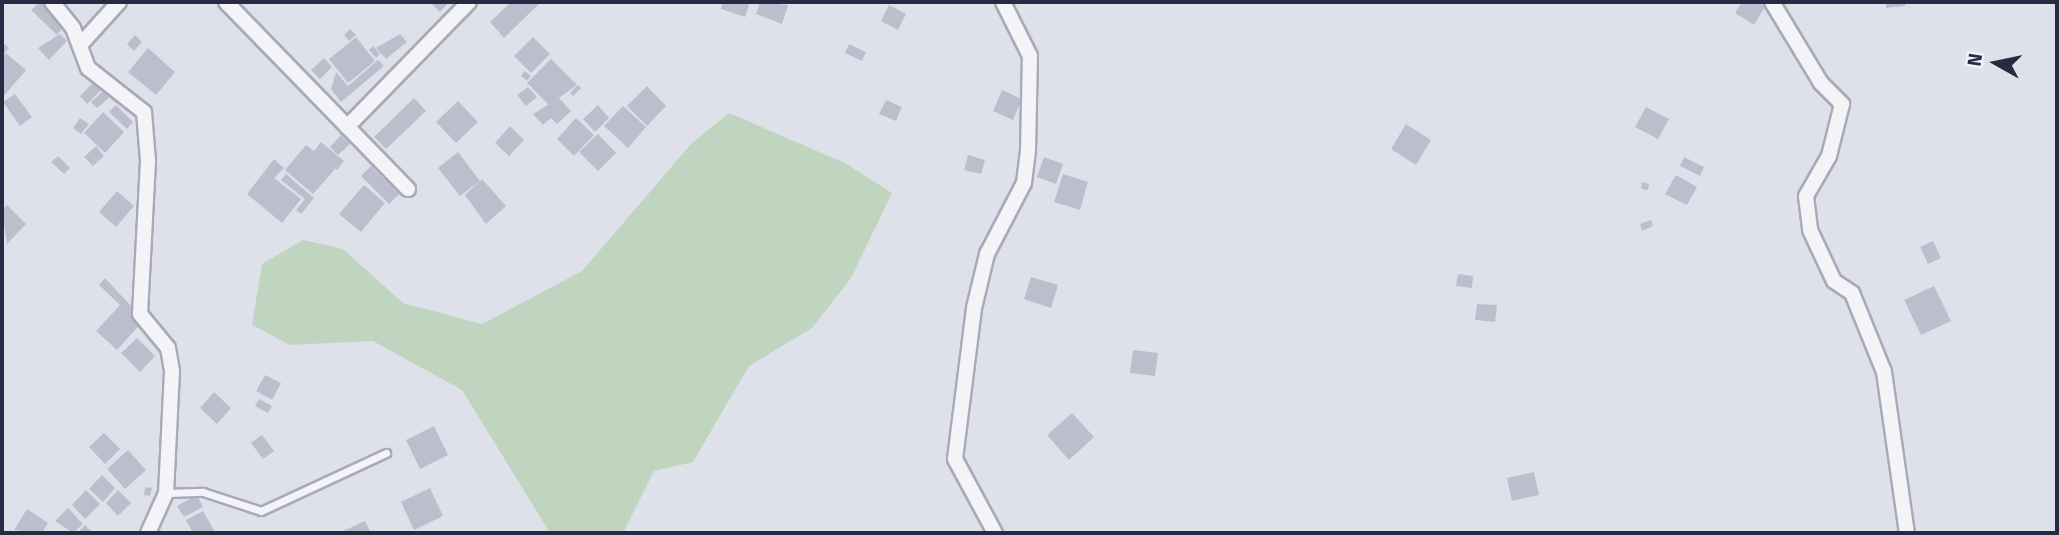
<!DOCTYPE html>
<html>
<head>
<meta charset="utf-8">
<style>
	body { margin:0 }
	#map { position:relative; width:2059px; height:535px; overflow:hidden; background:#dfe1ea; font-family:"Fira Sans",sans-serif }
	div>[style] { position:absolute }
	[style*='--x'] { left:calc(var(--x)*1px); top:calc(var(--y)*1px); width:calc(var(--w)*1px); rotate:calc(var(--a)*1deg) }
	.green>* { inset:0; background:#c0d5bf }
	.building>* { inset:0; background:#bcbece }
	.roads { filter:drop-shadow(2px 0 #a8aab8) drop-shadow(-2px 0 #a8aab8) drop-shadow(0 2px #a8aab8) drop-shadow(0 -2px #a8aab8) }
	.service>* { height:7px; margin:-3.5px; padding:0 3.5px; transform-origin:3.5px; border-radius:3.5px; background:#f3f3f8 }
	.minor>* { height:14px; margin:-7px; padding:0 7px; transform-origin:7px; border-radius:7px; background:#f3f3f8 }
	span { translate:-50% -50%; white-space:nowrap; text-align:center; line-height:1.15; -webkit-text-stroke:7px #eff1f7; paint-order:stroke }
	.frame { position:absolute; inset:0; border:4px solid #262a43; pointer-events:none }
	.north { position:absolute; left:1961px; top:28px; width:70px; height:70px; -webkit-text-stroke:5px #eff1f7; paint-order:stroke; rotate:279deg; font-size:19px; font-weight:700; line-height:28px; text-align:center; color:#262a43 }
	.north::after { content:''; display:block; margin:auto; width:24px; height:32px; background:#262a43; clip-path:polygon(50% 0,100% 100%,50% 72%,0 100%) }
</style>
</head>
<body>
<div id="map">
	<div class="green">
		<div style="clip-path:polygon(729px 113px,845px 163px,892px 193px,851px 278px,812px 328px,749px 366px,693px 462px,654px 471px,623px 533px,550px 533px,462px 390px,373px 341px,290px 345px,252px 325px,262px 264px,303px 240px,343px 249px,403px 303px,482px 324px,582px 271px,692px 143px)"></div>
	</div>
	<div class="building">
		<div style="clip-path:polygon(40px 2px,65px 26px,57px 35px,31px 10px)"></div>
		<div style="clip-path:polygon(430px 2px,449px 2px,440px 12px)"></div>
		<div style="clip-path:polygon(511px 2px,541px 2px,504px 38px,490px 22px)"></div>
		<div style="clip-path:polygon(723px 2px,750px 2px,745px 17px,721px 9px)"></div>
		<div style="clip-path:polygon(760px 2px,788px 5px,782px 24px,756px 14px)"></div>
		<div style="clip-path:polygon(1742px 2px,1766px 5px,1754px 25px,1735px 13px)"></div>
		<div style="clip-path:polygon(1886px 2px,1905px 2px,1905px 6px,1886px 8px)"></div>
		<div style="clip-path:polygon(889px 5px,906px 14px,898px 30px,881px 21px)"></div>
		<div style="clip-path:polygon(350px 29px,356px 35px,349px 41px,344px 35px)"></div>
		<div style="clip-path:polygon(60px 34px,67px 41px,49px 60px,38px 48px)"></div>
		<div style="clip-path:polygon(400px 34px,407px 42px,386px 59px,376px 48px)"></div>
		<div style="clip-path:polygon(135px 35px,142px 42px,134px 51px,127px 44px)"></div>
		<div style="clip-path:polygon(356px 37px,375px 61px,348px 83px,329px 59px)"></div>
		<div style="clip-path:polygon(533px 37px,550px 54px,531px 73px,514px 56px)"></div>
		<div style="clip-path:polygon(2px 42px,9px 48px,3px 55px,2px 54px)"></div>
		<div style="clip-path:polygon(849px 44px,866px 52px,862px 61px,845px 53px)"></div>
		<div style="clip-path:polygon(373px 46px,380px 54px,376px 58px,369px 50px)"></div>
		<div style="clip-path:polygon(148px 48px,175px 72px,156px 95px,128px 72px)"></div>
		<div style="clip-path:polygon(6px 53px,26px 70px,2px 98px,2px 58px)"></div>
		<div style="clip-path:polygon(324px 58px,332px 67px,320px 79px,311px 70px)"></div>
		<div style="clip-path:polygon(551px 59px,577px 85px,549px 105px,527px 83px)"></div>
		<div style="clip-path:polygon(378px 60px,384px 66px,341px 102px,331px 89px,336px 72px,348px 86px)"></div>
		<div style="clip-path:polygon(525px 71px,531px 76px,527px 81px,521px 76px)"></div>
		<div style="clip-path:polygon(94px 82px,101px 90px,87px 104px,80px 96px)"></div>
		<div style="clip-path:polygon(578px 85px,581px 88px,573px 96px,570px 93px)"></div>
		<div style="clip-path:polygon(647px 86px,666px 106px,647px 126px,627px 106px)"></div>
		<div style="clip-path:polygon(528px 87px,537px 97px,526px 106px,517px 95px)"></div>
		<div style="clip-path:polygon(1002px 90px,1022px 99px,1013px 120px,993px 111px)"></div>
		<div style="clip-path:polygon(103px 91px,109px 98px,97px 108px,91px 102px)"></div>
		<div style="clip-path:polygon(15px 94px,32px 117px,20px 126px,3px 102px)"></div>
		<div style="clip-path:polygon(414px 98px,426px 111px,386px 149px,374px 137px)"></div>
		<div style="clip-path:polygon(559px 98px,571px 111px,557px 124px,551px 118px,543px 125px,533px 114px)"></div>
		<div style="clip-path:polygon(886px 100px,902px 107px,896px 121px,879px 114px)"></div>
		<div style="clip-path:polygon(458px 101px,478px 122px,456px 143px,436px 122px)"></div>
		<div style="clip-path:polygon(116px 105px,133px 122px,127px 129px,109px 112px)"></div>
		<div style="clip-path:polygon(598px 105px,609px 118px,595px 132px,583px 119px)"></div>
		<div style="clip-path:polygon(623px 106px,646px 127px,628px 148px,604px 126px)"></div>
		<div style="clip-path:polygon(1646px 107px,1669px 119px,1658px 139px,1635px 127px)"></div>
		<div style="clip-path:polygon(103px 112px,124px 132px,105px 153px,84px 133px)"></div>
		<div style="clip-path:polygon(80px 118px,89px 124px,81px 134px,73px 128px)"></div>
		<div style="clip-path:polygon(576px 118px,594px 135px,574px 156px,557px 139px)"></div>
		<div style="clip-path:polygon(1406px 124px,1431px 140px,1416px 165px,1391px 149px)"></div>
		<div style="clip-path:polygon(510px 126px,524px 140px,509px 156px,495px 143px)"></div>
		<div style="clip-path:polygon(598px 134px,616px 153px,598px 171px,579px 152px)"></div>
		<div style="clip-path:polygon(341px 135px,350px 144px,338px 155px,330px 147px)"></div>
		<div style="clip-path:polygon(321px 142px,344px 161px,337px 170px,327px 162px,335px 169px,313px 194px,285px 170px,306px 145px,314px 151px)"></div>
		<div style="clip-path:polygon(96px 146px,104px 156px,93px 166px,84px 157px)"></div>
		<div style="clip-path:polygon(458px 152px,480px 181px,460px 196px,438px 168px)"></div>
		<div style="clip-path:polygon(968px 155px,985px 160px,981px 174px,964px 170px)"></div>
		<div style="clip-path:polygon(58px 156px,70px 168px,64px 174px,51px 162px)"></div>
		<div style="clip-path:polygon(1044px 157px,1063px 164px,1056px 184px,1037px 177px)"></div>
		<div style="clip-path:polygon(1684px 157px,1704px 167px,1700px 176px,1680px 166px)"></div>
		<div style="clip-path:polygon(274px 159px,284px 168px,274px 178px,301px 199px,282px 223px,247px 194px)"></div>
		<div style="clip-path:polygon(371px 166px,399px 194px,389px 204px,361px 176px)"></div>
		<div style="clip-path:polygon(286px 174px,314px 198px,301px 214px,296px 210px,305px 199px,281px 180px)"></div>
		<div style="clip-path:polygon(1063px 174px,1088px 182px,1080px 210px,1054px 202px)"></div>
		<div style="clip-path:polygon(1676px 175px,1697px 187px,1687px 205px,1665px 194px)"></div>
		<div style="clip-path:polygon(482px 179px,506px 206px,486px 224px,465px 195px)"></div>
		<div style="clip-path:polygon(1642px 182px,1649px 184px,1648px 190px,1641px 189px)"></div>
		<div style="clip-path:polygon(364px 185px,385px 203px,361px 232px,339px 214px)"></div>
		<div style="clip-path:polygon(117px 191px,134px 206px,116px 227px,99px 212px)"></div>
		<div style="clip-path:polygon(7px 205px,26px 224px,7px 244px,2px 210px)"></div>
		<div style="clip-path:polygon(1651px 220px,1653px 226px,1642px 231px,1640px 224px)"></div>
		<div style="clip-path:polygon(1933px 241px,1941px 258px,1928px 264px,1920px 247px)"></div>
		<div style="clip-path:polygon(1458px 274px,1473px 276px,1472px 288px,1456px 286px)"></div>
		<div style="clip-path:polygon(1031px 277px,1058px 285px,1051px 308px,1024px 299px)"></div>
		<div style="clip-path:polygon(105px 278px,144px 320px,117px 350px,96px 331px,120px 305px,99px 285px)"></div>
		<div style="clip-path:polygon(1934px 286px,1951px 321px,1921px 335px,1904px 300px)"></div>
		<div style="clip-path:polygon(1477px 304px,1497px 305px,1495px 322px,1475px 320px)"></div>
		<div style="clip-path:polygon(137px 338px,155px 356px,140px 372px,121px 353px)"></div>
		<div style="clip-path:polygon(1133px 350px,1158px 353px,1155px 376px,1130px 373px)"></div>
		<div style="clip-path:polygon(265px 375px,281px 383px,272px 400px,256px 391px)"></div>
		<div style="clip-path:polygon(214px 392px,231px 408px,217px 424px,200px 408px)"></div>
		<div style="clip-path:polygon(259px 399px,272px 406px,268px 413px,255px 406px)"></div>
		<div style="clip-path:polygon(1072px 413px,1094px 437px,1069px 460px,1047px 435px)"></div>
		<div style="clip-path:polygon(434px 426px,448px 455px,420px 469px,406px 440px)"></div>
		<div style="clip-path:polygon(104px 433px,120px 449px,105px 464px,89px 447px)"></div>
		<div style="clip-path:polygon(262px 435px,274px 451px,263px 459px,251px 443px)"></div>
		<div style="clip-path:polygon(128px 450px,146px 470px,125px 489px,107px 469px)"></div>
		<div style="clip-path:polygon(1534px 472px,1539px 495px,1512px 501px,1507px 478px)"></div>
		<div style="clip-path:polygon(102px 475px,115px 488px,103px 502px,89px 489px)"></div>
		<div style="clip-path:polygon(145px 487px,152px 488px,150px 496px,144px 495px)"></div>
		<div style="clip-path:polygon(430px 488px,443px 516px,414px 530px,401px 502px)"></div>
		<div style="clip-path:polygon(86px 490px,100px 504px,85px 519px,72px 505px)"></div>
		<div style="clip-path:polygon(118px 490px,131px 503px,118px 516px,106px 503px)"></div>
		<div style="clip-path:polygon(197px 495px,203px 507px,184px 517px,177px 506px)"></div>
		<div style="clip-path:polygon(68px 508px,83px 524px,73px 533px,55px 521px)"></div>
		<div style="clip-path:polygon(27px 509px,48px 523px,42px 533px,14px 530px)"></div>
		<div style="clip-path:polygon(203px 511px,215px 532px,193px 533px,186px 520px)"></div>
		<div style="clip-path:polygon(365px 521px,371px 533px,339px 533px)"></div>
		<div style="clip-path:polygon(85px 525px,93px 533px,77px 533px)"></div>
	</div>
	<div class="roads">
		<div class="service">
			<div style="--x:166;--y:493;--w:37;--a:-2"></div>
			<div style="--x:203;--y:492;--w:61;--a:18.1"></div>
			<div style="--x:261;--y:511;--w:138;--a:-24.9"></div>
		</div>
		<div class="minor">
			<div style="--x:52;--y:2;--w:33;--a:51"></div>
			<div style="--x:73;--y:28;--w:43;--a:69.4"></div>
			<div style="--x:88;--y:68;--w:71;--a:38.2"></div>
			<div style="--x:144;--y:112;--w:49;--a:85.3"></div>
			<div style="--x:148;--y:161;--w:153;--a:93"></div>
			<div style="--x:140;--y:314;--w:44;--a:50.5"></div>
			<div style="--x:168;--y:348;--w:23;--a:80"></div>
			<div style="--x:172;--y:371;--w:122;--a:92.8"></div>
			<div style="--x:166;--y:493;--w:44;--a:114.2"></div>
			<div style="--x:226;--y:2;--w:261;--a:45.8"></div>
			<div style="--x:1772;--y:2;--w:95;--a:58.8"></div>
			<div style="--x:1821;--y:83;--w:30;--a:45"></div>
			<div style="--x:1842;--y:104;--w:54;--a:104"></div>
			<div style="--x:1829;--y:156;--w:46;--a:119.9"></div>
			<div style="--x:1806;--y:196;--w:34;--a:83"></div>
			<div style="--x:1810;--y:230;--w:56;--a:64.8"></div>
			<div style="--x:1834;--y:281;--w:22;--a:34"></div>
			<div style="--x:1852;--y:293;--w:85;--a:67.9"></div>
			<div style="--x:1884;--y:372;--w:163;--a:81.9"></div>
			<div style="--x:81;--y:44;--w:57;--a:-47.9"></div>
			<div style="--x:347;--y:127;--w:175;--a:-45.7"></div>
			<div style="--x:995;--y:533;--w:84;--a:-118.4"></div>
			<div style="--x:955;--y:459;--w:152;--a:-82.8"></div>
			<div style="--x:974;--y:308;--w:56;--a:-76.5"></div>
			<div style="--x:987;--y:254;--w:80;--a:-62.5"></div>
			<div style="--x:1024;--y:183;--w:33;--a:-83"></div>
			<div style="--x:1028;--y:150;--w:94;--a:-88.8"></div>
			<div style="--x:1030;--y:56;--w:60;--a:-116.6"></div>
		</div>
	</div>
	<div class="frame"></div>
	<div class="north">N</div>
</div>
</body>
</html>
